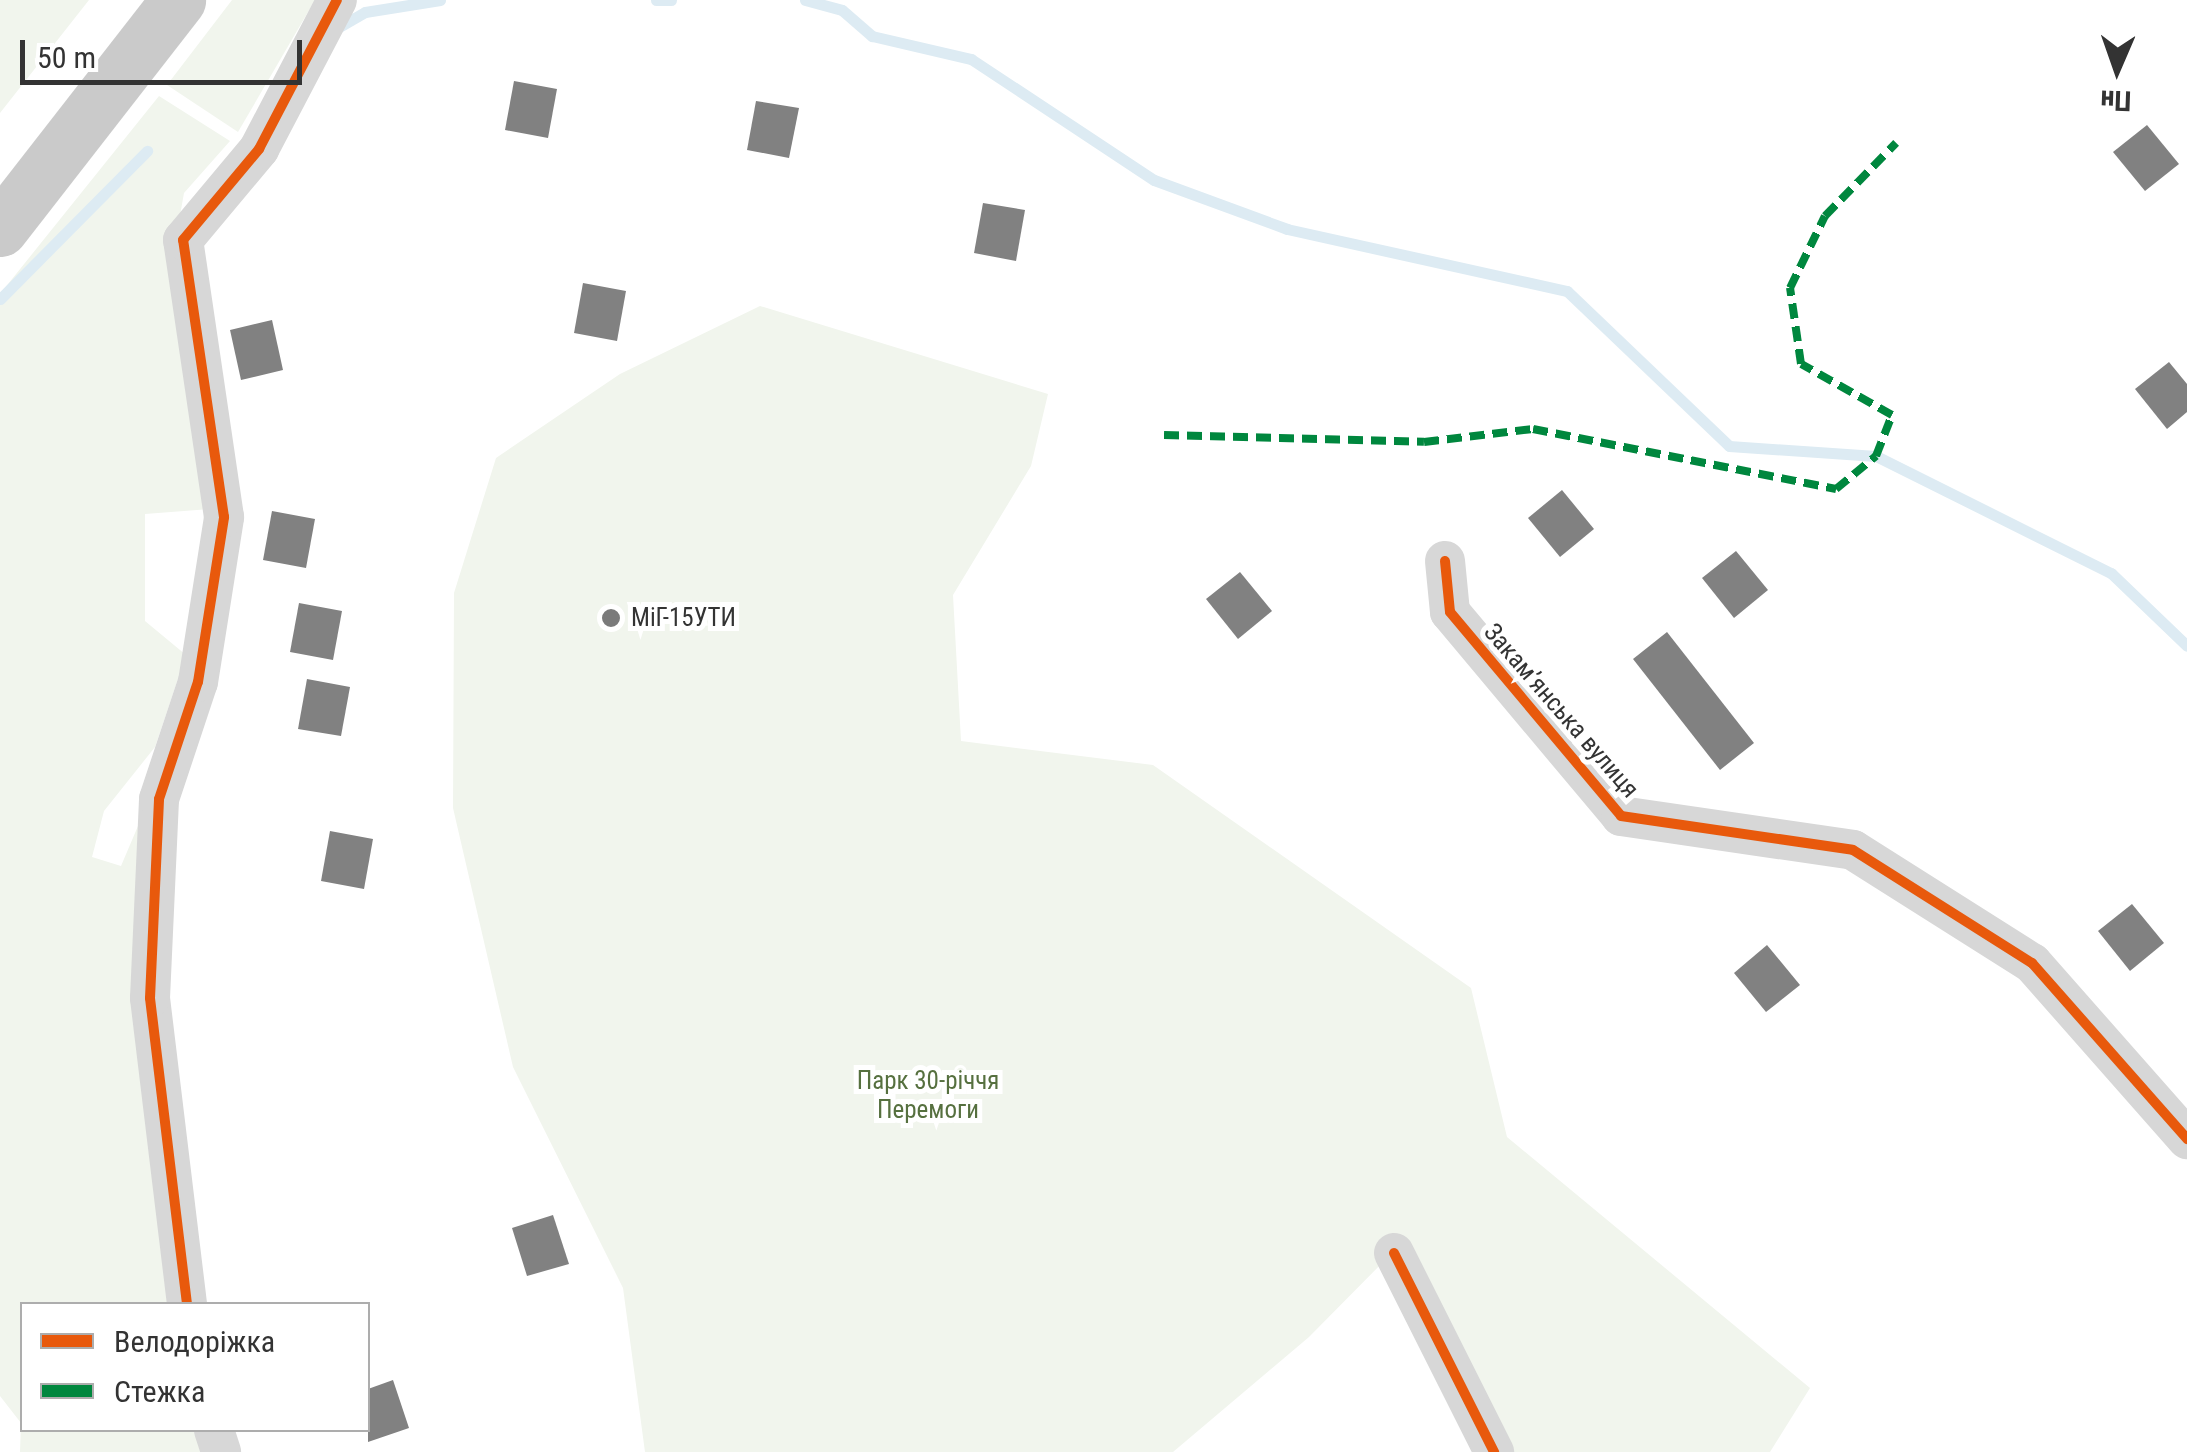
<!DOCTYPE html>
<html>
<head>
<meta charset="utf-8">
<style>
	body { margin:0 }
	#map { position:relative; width:2187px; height:1452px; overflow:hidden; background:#fff; font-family:"Roboto Condensed",sans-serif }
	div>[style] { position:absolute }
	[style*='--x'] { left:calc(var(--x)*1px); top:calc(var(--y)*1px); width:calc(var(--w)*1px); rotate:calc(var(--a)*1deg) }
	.green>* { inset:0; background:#f1f5ed }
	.stream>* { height:11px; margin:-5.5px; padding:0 5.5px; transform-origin:5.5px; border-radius:5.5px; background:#ddebf3 }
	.building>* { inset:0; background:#818181 }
	.street>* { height:40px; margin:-20px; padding:0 20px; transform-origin:20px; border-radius:20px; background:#d7d7d7 }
	.primary>* { height:55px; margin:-27.5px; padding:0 27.5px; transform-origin:27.5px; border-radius:27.5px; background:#cacaca }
	.quiet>* { height:8px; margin-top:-4px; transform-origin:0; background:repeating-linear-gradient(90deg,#00873e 0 15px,transparent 0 23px) }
	.cycleway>* { height:10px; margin:-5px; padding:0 5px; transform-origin:5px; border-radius:5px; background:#e8590c }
	.dots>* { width:28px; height:28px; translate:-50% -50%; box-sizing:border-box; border:5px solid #fff; border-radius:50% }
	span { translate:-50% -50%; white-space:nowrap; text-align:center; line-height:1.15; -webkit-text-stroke:10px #fff; paint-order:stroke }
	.poi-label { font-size:25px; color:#333 }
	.left { translate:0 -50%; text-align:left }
	.street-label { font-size:25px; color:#333 }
	.park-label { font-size:25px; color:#56703f }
	.legend { position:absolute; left:20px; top:1302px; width:350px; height:130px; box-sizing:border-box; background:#fff; border:2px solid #adadad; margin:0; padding:12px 18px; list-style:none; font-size:30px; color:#333 }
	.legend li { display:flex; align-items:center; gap:20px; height:50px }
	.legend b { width:50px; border:2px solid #adadad }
	.north { position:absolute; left:2067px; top:20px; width:100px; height:100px; -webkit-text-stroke:8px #fff; paint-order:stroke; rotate:182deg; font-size:28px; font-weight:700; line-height:40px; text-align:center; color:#333 }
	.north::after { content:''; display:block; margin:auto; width:35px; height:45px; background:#333; clip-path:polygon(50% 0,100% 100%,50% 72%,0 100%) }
	.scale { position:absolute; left:20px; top:40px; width:282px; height:45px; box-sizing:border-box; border:5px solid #333; border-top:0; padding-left:12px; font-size:30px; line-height:35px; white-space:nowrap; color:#333; -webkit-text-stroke:8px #fff; paint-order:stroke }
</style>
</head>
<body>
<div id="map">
	<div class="green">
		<div style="clip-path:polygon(0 0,89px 0,0 113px)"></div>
		<div style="clip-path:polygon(232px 0,315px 0,238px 132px,167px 85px)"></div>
		<div style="clip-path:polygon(159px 96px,230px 141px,184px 193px,179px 221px,210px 509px,145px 514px,145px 621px,186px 655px,155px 747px,104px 811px,92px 857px,121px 866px,138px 826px,174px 1304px,22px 1304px,22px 1430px,206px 1430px,213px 1452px,20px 1452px,21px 1423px,0 1396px,0 294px)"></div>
		<div style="clip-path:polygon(760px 306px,1048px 394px,1031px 466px,953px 595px,961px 741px,1153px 765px,1471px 988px,1507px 1137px,1810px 1388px,1770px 1452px,1494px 1452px,1393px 1252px,1309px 1337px,1173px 1452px,645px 1452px,623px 1288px,513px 1067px,453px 808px,454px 593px,496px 458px,620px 374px)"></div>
	</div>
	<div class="stream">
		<div style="--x:656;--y:0;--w:15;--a:0"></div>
		<div style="--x:805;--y:0;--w:38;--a:15"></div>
		<div style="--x:842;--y:10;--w:40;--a:41"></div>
		<div style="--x:872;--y:36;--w:102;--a:13.1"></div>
		<div style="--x:971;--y:59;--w:219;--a:33.5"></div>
		<div style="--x:1154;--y:180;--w:142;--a:20.2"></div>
		<div style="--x:1287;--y:229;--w:287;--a:12.5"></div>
		<div style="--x:1567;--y:291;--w:224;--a:43.7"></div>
		<div style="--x:1729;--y:446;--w:147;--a:3.9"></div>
		<div style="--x:1876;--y:456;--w:263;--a:26.5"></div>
		<div style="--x:2111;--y:573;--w:105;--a:43.8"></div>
		<div style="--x:339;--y:27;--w:30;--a:-30"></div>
		<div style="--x:365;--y:12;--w:76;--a:-9.1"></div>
		<div style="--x:0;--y:299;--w:209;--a:-45.2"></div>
	</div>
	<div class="building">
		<div style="clip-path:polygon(514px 81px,557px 89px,548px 138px,505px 130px)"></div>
		<div style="clip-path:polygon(756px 101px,799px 108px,789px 158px,747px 150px)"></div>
		<div style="clip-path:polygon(2147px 125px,2179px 164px,2145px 191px,2113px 152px)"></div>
		<div style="clip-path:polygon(983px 203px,1025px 210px,1016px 261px,974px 253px)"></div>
		<div style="clip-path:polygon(583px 283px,626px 291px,617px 341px,574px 333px)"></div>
		<div style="clip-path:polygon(272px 320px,283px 370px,241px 380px,230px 330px)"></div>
		<div style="clip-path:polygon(2169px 362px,2187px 384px,2187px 412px,2167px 429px,2135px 389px)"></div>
		<div style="clip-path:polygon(1562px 490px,1594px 529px,1560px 557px,1528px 518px)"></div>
		<div style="clip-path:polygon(272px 511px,315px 519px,306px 568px,263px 560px)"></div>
		<div style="clip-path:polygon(1736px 551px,1768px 590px,1734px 618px,1702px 578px)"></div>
		<div style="clip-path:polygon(1240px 572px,1272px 611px,1238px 639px,1206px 599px)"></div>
		<div style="clip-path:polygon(299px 603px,342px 611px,333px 660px,290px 652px)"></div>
		<div style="clip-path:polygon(1667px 632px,1754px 743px,1720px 770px,1633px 659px)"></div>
		<div style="clip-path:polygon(307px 679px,350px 687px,341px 736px,298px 729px)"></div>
		<div style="clip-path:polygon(330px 831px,373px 839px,364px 889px,321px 881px)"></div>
		<div style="clip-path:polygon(2132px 904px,2164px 943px,2130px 971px,2098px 931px)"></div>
		<div style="clip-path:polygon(1767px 945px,1800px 985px,1766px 1012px,1734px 973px)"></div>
		<div style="clip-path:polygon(553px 1215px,569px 1264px,527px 1276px,512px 1228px)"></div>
		<div style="clip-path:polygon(393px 1380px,409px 1428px,368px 1442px,368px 1389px)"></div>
	</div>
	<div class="street">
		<div style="--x:1445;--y:561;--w:51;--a:84.4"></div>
		<div style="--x:1450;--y:612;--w:266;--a:50"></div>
		<div style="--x:1621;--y:816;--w:234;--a:8.3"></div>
		<div style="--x:1853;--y:850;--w:212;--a:32.3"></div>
		<div style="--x:2032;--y:963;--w:235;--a:48.6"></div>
		<div style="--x:1394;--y:1253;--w:223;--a:63.3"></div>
		<div style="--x:187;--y:1304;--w:308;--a:-96.9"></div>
		<div style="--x:150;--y:998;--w:199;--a:-87.4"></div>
		<div style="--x:159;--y:799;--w:123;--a:-71.6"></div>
		<div style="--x:198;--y:682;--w:167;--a:-81"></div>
		<div style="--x:224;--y:517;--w:280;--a:-98.4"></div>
		<div style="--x:183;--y:240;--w:119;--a:-50.1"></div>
		<div style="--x:259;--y:149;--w:168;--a:-62.4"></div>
		<div style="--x:214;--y:1430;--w:23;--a:72"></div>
	</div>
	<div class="primary">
		<div style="--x:0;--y:229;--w:290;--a:-52.1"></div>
	</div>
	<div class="quiet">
		<div style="--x:1164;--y:435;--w:260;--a:1.5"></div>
		<div style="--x:1424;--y:442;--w:110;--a:-6.8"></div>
		<div style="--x:1533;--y:429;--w:309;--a:11.2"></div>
		<div style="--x:1836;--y:489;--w:52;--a:-39.5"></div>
		<div style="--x:1876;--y:456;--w:44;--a:-68.7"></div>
		<div style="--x:1892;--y:415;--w:104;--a:-150.7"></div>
		<div style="--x:1801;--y:364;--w:77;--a:-98.2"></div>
		<div style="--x:1790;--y:288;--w:80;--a:-64.1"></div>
		<div style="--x:1825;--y:216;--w:102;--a:-45.8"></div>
	</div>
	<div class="cycleway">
		<div style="--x:1445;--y:561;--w:51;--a:84.4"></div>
		<div style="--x:1450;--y:612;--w:266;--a:50"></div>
		<div style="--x:1621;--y:816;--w:234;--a:8.3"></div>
		<div style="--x:1853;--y:850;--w:212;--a:32.3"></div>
		<div style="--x:2032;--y:963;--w:235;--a:48.6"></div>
		<div style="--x:1394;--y:1253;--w:223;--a:63.3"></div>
		<div style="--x:187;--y:1304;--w:308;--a:-96.9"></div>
		<div style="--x:150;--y:998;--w:199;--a:-87.4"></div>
		<div style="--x:159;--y:799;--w:123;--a:-71.6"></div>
		<div style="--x:198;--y:682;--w:167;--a:-81"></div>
		<div style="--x:224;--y:517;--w:280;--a:-98.4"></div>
		<div style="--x:183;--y:240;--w:119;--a:-50.1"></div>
		<div style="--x:259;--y:149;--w:168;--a:-62.4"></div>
	</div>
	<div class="dots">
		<div style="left:611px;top:618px;background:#7a7a7a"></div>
	</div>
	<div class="poi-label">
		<span class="left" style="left:631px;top:618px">МіГ-15УТИ</span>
	</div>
	<div class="street-label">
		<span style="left:1561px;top:711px;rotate:49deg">Закамʼянська вулиця</span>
	</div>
	<div class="park-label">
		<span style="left:928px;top:1096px">Парк 30-річчя<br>Перемоги</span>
	</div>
	<ul class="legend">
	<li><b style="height:12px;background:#e8590c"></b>Велодоріжка</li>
	<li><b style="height:12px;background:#00873e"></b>Стежка</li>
	</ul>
	<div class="north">Пн</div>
	<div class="scale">50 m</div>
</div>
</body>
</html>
